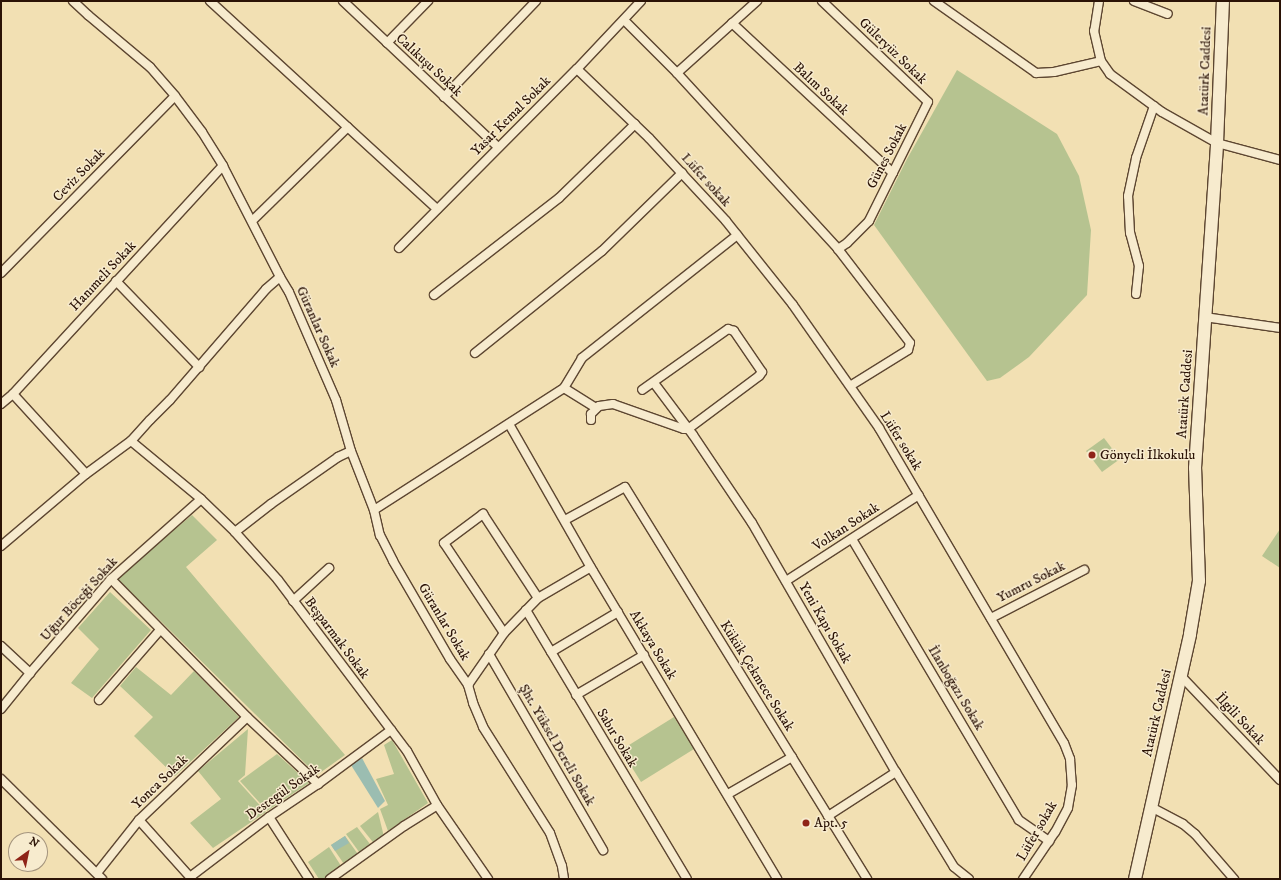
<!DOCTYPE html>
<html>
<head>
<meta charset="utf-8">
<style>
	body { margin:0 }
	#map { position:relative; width:1281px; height:880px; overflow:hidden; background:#f2e0b3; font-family:"IM FELL DW Pica",serif }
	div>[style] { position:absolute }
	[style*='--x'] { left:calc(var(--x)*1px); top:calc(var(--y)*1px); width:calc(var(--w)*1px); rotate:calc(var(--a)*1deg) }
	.green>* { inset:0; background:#b6c390 }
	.water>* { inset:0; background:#9bbdb1 }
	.roads { filter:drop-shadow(1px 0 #5d4631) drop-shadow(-1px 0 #5d4631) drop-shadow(0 1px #5d4631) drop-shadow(0 -1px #5d4631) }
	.street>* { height:8px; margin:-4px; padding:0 4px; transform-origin:4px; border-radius:4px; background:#f7ebce }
	.secondary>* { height:12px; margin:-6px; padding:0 6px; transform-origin:6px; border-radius:6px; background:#f7ebce }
	.dots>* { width:11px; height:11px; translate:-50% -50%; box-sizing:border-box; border:2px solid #f7ebce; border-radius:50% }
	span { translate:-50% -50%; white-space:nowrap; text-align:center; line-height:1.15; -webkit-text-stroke:3px #f7ebce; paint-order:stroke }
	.street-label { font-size:14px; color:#2b1306 }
	.poi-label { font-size:14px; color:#2b1306 }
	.left { translate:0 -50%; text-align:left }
	.frame { position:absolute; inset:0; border:2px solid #2b1306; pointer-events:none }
	.north { position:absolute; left:8px; top:832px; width:40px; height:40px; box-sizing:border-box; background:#f7ebce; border:1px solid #a5957e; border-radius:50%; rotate:33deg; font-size:11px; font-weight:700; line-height:16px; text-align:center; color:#2b1306 }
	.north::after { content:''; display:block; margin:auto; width:14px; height:18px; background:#8f2418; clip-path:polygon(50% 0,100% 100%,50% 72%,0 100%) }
</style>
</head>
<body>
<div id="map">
	<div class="green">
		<div style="clip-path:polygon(957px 70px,1057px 134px,1079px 176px,1091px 230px,1087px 295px,1029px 357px,1000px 378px,987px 381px,874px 225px,907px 159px)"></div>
		<div style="clip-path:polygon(1104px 438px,1120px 459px,1102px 472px,1086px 451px)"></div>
		<div style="clip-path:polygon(192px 515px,217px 540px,186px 567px,345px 755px,317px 775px,117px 578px)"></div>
		<div style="clip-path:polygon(1280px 529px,1280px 568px,1262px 556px)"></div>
		<div style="clip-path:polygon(110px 592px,151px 630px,92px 698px,71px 683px,99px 649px,78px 628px)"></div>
		<div style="clip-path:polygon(136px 667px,171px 695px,194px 671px,239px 717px,175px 776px,134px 736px,153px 717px,120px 686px)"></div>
		<div style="clip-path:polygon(674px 717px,694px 749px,641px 782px,621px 750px)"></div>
		<div style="clip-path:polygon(248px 729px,245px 775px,238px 781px,266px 812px,213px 848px,190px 823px,221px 799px,198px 771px)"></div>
		<div style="clip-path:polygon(392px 740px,428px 803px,388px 831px,380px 809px,388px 805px,376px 779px,394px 774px,384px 745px)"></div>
		<div style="clip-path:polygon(277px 754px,309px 783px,267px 811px,240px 781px)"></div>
		<div style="clip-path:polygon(378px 812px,385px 841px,376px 846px,360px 826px)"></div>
		<div style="clip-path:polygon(357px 827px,373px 848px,362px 856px,346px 834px)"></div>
		<div style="clip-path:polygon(345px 836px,360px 857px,346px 867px,331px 845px)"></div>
		<div style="clip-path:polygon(329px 847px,343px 869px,328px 879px,319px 879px,308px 862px)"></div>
	</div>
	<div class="water">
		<div style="clip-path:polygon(362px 758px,385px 801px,378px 808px,351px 765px)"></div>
		<div style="clip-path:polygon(345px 836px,349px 843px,335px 851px,331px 845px)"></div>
	</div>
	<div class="roads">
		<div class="street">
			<div style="--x:73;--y:1;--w:21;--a:43"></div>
			<div style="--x:88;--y:15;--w:81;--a:40"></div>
			<div style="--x:150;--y:67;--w:38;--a:49"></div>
			<div style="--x:175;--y:96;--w:45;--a:53.1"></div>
			<div style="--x:202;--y:132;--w:40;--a:58"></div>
			<div style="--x:223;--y:166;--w:125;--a:62.8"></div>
			<div style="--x:280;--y:277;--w:17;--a:59"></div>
			<div style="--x:289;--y:292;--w:118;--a:66.5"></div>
			<div style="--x:336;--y:400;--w:53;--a:73.6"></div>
			<div style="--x:351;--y:451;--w:63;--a:68.7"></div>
			<div style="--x:374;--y:510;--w:26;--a:77"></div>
			<div style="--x:380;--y:535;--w:29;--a:63"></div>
			<div style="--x:393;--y:561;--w:113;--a:59.8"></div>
			<div style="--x:450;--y:659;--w:32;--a:55"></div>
			<div style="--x:468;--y:685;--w:19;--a:74"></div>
			<div style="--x:473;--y:703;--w:26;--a:67"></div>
			<div style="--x:483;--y:727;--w:125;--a:57.7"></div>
			<div style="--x:550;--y:833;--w:35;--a:70"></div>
			<div style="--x:562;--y:866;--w:13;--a:81"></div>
			<div style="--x:210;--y:1;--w:308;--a:42.5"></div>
			<div style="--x:343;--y:1;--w:213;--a:43.3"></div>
			<div style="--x:822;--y:1;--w:146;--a:43.6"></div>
			<div style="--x:928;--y:102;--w:133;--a:116.4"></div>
			<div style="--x:869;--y:221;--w:31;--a:135"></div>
			<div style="--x:847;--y:243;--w:11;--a:146"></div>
			<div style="--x:838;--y:249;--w:118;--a:52.5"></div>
			<div style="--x:910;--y:343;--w:7;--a:106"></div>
			<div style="--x:908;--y:350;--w:68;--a:148.2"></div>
			<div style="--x:934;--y:1;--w:125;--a:35.2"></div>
			<div style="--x:1036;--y:73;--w:18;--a:-3"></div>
			<div style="--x:1054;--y:72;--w:48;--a:-13.2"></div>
			<div style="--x:1099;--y:1;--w:30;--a:99"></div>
			<div style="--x:1094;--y:31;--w:31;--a:77"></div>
			<div style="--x:1101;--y:61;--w:16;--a:55"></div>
			<div style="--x:1110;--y:74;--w:64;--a:36.2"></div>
			<div style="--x:1162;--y:112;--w:63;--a:29.4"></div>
			<div style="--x:1217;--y:143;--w:65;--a:15.1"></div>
			<div style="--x:1134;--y:1;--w:36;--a:21"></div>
			<div style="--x:624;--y:20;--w:75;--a:45"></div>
			<div style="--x:677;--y:73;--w:239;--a:47.5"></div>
			<div style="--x:732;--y:23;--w:220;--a:43"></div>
			<div style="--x:387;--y:43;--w:59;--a:-45.7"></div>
			<div style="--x:577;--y:69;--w:100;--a:43.8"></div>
			<div style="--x:649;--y:138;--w:113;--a:47.1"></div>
			<div style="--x:726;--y:221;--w:107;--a:51.4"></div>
			<div style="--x:793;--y:305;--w:150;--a:55"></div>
			<div style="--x:879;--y:428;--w:365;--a:59.6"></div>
			<div style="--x:1064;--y:743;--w:17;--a:69"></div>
			<div style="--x:1070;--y:759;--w:26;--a:86"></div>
			<div style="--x:1072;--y:785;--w:23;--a:100"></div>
			<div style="--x:1068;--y:808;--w:27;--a:118"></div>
			<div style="--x:1055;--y:832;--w:57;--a:124.2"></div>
			<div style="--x:677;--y:73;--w:108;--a:-42"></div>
			<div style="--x:444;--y:97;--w:133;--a:-46.2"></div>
			<div style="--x:252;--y:221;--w:134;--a:-44.4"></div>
			<div style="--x:399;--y:248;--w:252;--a:-45.2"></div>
			<div style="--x:577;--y:69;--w:93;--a:-46.7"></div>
			<div style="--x:1;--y:273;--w:248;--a:-45.5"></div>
			<div style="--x:116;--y:281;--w:120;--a:46"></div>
			<div style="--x:1136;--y:294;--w:28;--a:-84"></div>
			<div style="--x:1139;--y:266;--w:34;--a:-105"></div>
			<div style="--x:1130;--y:233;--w:37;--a:-93"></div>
			<div style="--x:1128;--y:196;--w:39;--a:-78"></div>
			<div style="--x:1136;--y:158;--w:55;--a:-70.9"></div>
			<div style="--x:434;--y:295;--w:158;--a:-37.8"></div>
			<div style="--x:559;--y:198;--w:106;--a:-44.2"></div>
			<div style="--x:1205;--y:317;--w:76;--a:8.3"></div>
			<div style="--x:475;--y:353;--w:163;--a:-38.8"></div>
			<div style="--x:602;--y:251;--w:112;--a:-44.3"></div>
			<div style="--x:654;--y:383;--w:65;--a:53.1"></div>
			<div style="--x:693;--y:435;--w:106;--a:56.2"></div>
			<div style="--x:752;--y:523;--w:288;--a:60"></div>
			<div style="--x:896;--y:772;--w:111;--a:58.6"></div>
			<div style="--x:954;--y:867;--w:19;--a:39"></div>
			<div style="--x:564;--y:388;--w:38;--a:32"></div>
			<div style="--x:13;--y:394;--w:108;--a:47.6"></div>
			<div style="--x:1;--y:404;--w:16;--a:-40"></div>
			<div style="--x:13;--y:394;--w:310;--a:-47.4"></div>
			<div style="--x:591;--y:420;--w:6;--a:-90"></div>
			<div style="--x:591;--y:414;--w:11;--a:-45"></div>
			<div style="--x:599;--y:406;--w:14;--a:-8"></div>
			<div style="--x:613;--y:404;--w:75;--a:19.4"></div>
			<div style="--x:684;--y:429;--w:4;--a:0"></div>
			<div style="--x:688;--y:429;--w:89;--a:-36.7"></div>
			<div style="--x:759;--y:376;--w:5;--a:-53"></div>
			<div style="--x:762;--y:372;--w:50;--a:-124.3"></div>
			<div style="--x:734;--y:331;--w:6;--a:-162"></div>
			<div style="--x:728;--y:329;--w:105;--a:144.7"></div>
			<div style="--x:509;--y:424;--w:169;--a:60.3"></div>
			<div style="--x:593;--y:571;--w:359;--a:59.1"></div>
			<div style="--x:131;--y:441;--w:91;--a:39.6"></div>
			<div style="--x:201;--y:499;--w:47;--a:44.1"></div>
			<div style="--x:235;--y:532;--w:64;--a:48.1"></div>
			<div style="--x:278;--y:580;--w:214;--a:53"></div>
			<div style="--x:407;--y:751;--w:62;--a:60.9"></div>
			<div style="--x:437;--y:805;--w:90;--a:55.4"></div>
			<div style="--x:374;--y:510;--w:226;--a:-32.7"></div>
			<div style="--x:564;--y:388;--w:35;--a:-59"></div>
			<div style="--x:582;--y:358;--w:198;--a:-38.4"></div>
			<div style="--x:565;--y:520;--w:68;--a:-28.8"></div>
			<div style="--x:625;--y:487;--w:461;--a:58.3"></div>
			<div style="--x:235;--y:532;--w:46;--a:-37.9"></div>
			<div style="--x:271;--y:504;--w:82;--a:-35"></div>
			<div style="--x:338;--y:457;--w:14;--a:-25"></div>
			<div style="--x:852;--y:539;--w:327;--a:59.3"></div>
			<div style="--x:1019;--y:820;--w:37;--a:35"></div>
			<div style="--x:1;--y:546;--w:111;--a:-40.3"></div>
			<div style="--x:86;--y:474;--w:56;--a:-36.3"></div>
			<div style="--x:131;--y:441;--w:28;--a:-48"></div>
			<div style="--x:150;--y:420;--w:28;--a:-45"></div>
			<div style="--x:170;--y:400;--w:147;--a:-49.1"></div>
			<div style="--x:266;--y:289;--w:18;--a:-41"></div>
			<div style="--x:111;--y:579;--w:194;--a:45.4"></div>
			<div style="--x:247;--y:717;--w:98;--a:43.3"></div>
			<div style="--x:786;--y:581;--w:158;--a:-32.9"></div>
			<div style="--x:293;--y:601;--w:49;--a:-42.5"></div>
			<div style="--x:526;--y:610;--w:313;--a:59.1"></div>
			<div style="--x:991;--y:618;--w:105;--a:-27.3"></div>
			<div style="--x:504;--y:633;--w:108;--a:-123.7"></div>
			<div style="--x:444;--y:543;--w:49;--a:-36.6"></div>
			<div style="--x:483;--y:514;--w:100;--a:56.8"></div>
			<div style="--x:1;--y:646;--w:40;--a:43"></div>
			<div style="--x:551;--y:652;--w:78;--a:-30.8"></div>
			<div style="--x:489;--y:654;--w:227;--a:59.8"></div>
			<div style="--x:1180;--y:675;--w:145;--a:46.4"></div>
			<div style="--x:468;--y:685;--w:63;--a:-55.3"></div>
			<div style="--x:504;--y:633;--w:49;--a:-45.8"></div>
			<div style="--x:538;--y:598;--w:61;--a:-30.3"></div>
			<div style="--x:576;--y:695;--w:79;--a:-30.5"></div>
			<div style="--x:99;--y:700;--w:93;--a:-48.9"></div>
			<div style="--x:1;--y:709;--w:46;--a:-51.1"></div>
			<div style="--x:30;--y:673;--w:124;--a:-49.2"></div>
			<div style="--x:111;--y:579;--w:120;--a:-41.6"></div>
			<div style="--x:1;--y:779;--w:142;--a:44.7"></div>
			<div style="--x:728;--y:794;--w:74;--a:-30"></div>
			<div style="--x:1151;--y:807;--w:36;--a:28"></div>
			<div style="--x:1183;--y:824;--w:16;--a:40"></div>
			<div style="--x:1195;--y:834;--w:60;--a:49.1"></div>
			<div style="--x:828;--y:816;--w:81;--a:-32.9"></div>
			<div style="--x:269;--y:817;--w:74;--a:57.2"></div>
			<div style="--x:139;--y:820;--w:79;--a:48.1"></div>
			<div style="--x:97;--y:873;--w:68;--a:-51.6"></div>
			<div style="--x:139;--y:820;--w:149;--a:-43.6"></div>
			<div style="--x:190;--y:877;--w:99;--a:-37.2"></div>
			<div style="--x:269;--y:817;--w:59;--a:-34"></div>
			<div style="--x:318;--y:784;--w:91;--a:-36.5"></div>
			<div style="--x:330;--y:879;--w:91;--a:-35.6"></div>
			<div style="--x:404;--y:826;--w:39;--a:-32"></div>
		</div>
		<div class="secondary">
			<div style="--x:1135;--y:879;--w:251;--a:-77.3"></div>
			<div style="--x:1190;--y:634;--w:54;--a:-80.4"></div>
			<div style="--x:1199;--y:581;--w:113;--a:-92"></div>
			<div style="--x:1195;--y:468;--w:326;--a:-86.1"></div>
			<div style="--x:1217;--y:143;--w:142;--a:-87.6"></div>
		</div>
	</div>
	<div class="dots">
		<div style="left:1092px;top:455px;background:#8f2418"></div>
		<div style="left:806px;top:823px;background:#8f2418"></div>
	</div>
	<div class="street-label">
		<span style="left:893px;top:51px;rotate:44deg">Güleryüz Sokak</span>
		<span style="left:429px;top:65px;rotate:43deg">Calıkuşu Sokak</span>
		<span style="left:1205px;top:71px;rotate:-88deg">Atatürk Caddesi</span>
		<span style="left:821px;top:89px;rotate:43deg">Balım Sokak</span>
		<span style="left:511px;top:116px;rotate:-45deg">Yasar Kemal Sokak</span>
		<span style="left:887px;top:156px;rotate:-63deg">Günes Sokak</span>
		<span style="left:79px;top:175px;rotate:-46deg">Ceviz Sokak</span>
		<span style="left:706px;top:180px;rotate:48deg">Lüfer sokak</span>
		<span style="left:103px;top:276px;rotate:-47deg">Hanımeli Sokak</span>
		<span style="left:318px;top:327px;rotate:66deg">Güranlar Sokak</span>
		<span style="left:1185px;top:394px;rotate:-86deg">Atatürk Caddesi</span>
		<span style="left:901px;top:441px;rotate:58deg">Lüfer sokak</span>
		<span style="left:846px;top:527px;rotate:-33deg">Volkan Sokak</span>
		<span style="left:1031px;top:582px;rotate:-27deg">Yumru Sokak</span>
		<span style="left:79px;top:599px;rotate:-48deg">Uğur Böceği Sokak</span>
		<span style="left:444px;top:622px;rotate:59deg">Güranlar Sokak</span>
		<span style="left:825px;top:623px;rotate:60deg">Yeni Kapı Sokak</span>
		<span style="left:337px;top:638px;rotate:53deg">Beşparmak Sokak</span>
		<span style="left:653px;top:645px;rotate:59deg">Akkaya Sokak</span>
		<span style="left:757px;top:676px;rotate:58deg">Kükük Çekmece Sokak</span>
		<span style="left:956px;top:688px;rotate:59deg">İlanboğazı Sokak</span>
		<span style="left:1157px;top:713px;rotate:-77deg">Atatürk Caddesi</span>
		<span style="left:1240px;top:719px;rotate:47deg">İlgili Sokak</span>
		<span style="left:617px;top:738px;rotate:59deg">Sabır Sokak</span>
		<span style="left:557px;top:745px;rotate:60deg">Şht. Yüksel Dereli Sokak</span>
		<span style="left:160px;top:782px;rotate:-44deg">Yonca Sokak</span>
		<span style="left:283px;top:792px;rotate:-35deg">Destegül Sokak</span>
		<span style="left:1037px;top:831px;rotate:-60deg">Lüfer sokak</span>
	</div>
	<div class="poi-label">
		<span class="left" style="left:1100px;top:455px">Gönyeli İlkokulu</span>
		<span class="left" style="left:814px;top:823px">Apt. 5</span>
	</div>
	<div class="frame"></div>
	<div class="north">N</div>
</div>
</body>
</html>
